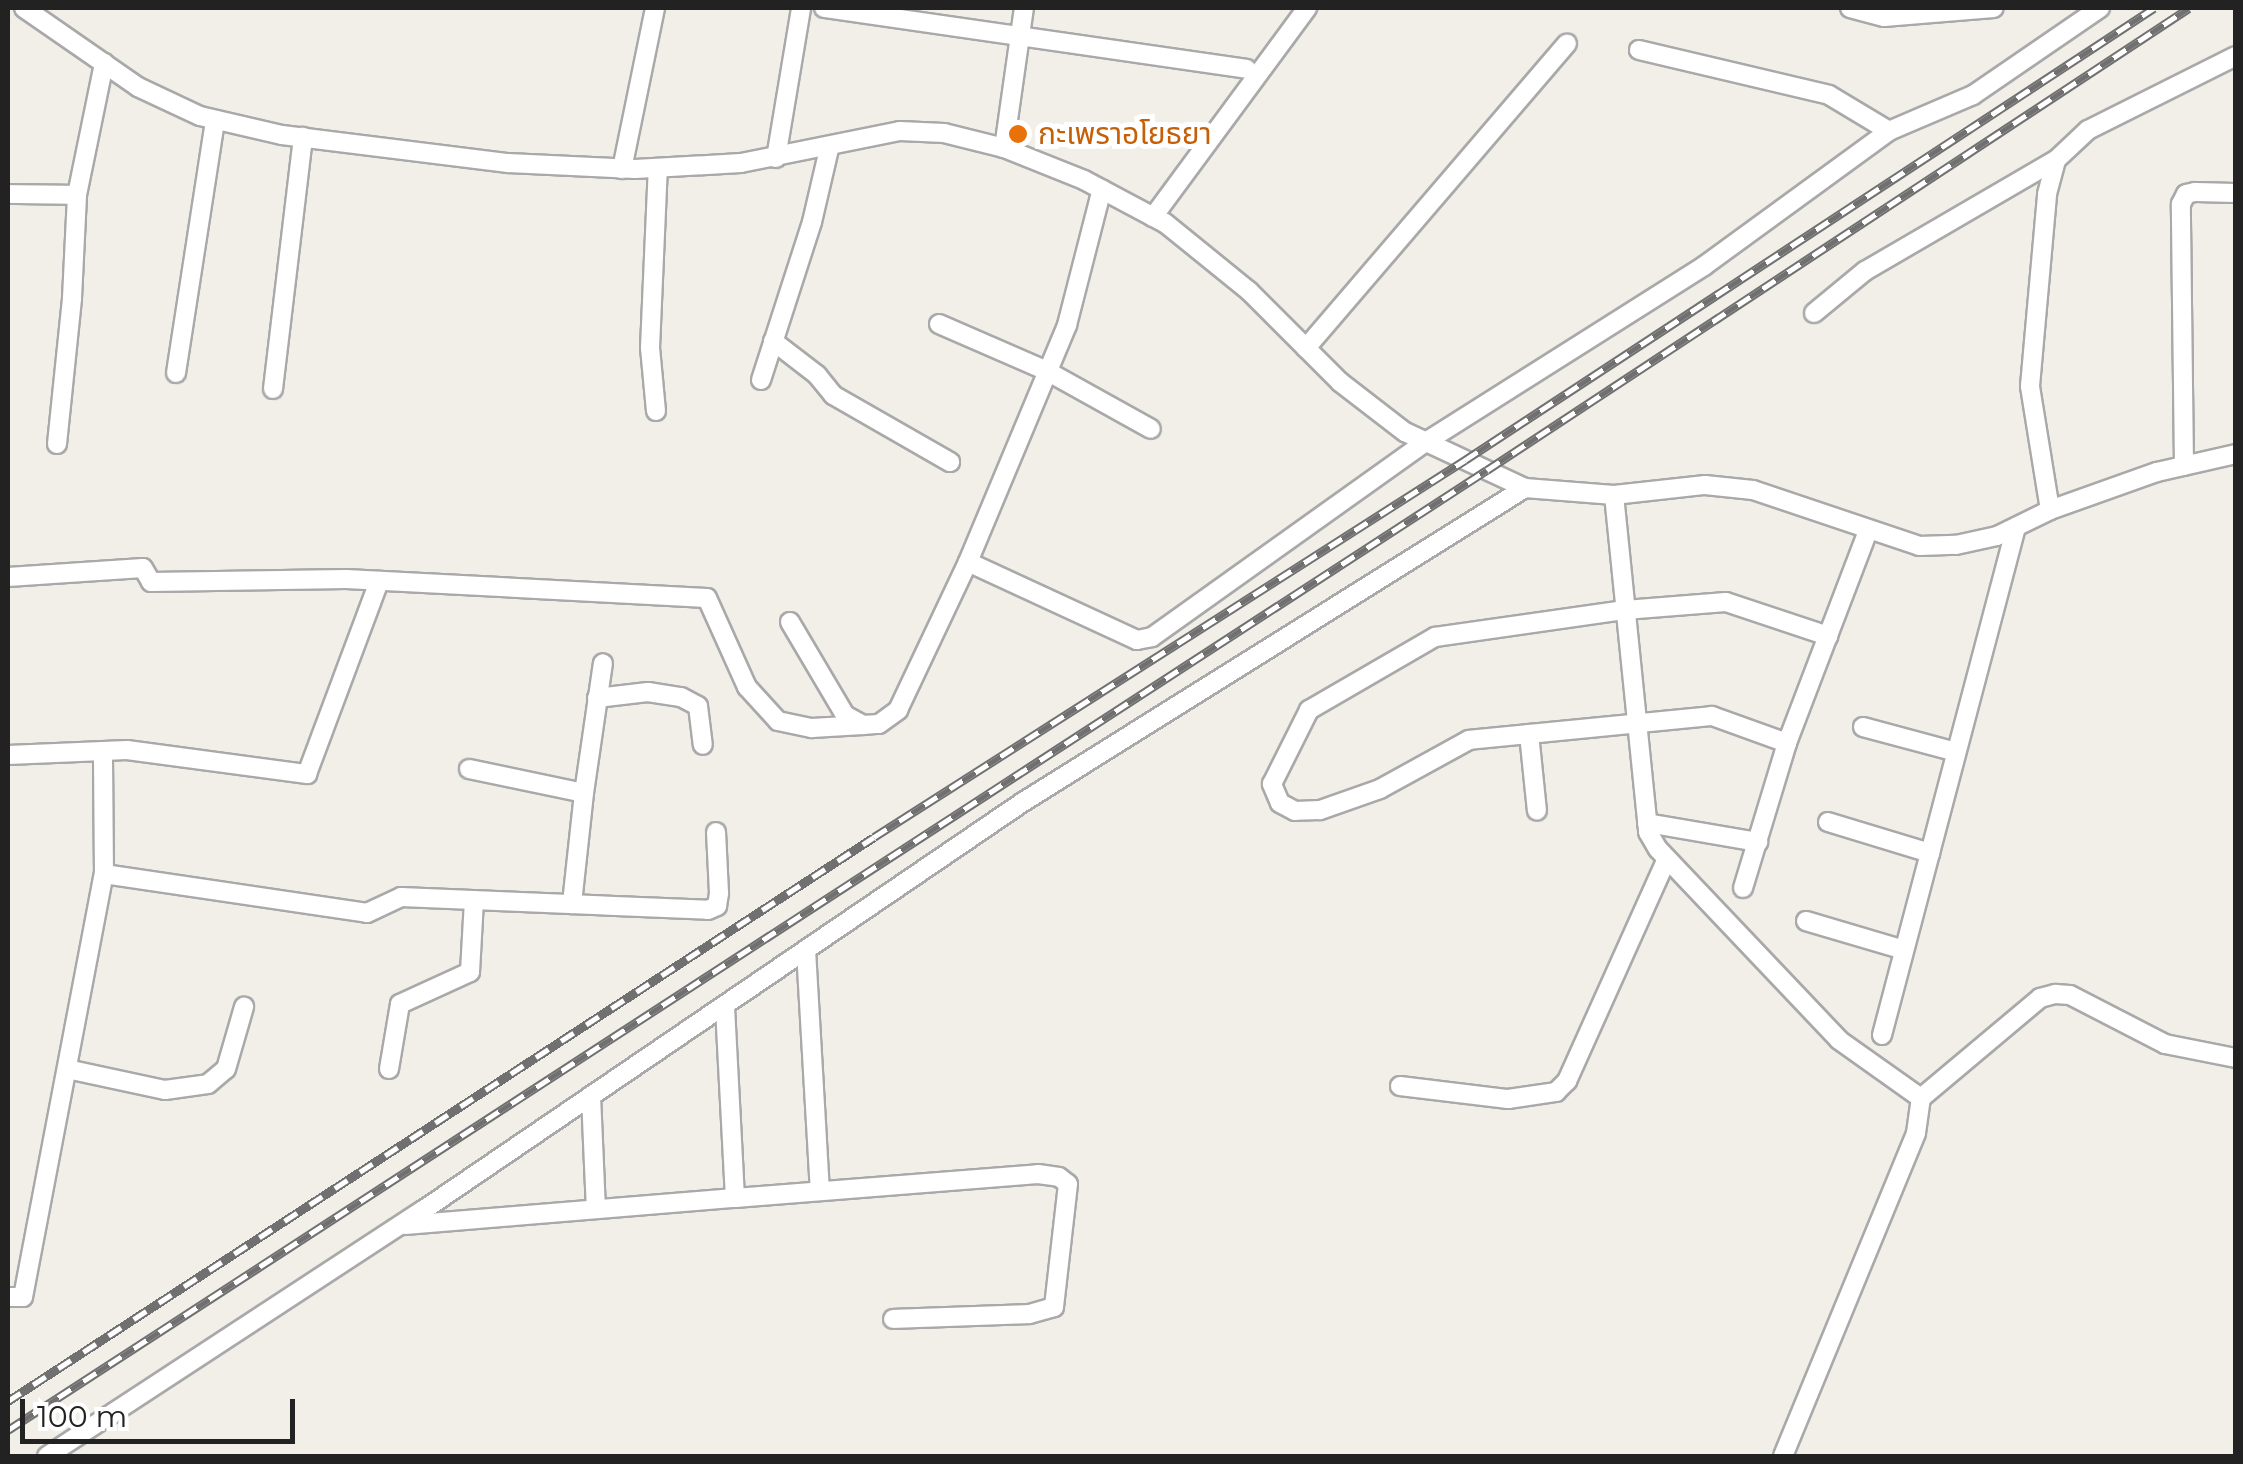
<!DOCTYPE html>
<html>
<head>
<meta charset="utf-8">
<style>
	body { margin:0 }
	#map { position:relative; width:2243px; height:1464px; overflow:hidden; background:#f2efe9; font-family:Montserrat,"Noto Sans Thai",sans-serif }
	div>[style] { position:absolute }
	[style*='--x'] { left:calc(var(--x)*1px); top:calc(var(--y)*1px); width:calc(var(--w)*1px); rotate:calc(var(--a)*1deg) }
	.roads { filter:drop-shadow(2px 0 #a9a9a9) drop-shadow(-2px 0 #a9a9a9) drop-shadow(0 2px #a9a9a9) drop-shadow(0 -2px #a9a9a9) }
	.minor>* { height:18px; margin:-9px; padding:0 9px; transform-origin:9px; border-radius:9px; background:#fff }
	.rail>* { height:9px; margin-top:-4.5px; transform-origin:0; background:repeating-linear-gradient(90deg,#fff 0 15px,#707070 0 30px); box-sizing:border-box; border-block:2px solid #707070 }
	.dots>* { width:28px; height:28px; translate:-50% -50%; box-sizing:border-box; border:5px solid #fff; border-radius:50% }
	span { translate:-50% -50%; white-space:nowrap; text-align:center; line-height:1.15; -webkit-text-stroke:10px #fff; paint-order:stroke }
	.food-label { font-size:30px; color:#c56008 }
	.left { translate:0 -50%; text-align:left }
	.frame { position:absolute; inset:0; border:10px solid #222; pointer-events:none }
	.scale { position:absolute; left:20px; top:1399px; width:275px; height:45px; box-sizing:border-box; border:5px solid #222; border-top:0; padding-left:12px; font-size:30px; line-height:35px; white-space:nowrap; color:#222; -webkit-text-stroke:8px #fff; paint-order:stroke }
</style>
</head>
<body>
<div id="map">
	<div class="roads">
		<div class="minor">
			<div style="--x:24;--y:8;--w:139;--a:34.7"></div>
			<div style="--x:138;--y:87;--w:68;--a:25.1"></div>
			<div style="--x:200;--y:116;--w:84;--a:13"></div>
			<div style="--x:282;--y:135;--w:228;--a:7.1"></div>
			<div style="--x:508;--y:163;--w:127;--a:2.7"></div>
			<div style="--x:635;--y:169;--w:106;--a:-3.2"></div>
			<div style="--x:741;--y:163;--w:162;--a:-11.4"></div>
			<div style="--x:900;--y:131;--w:44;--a:2.6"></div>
			<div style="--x:944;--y:133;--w:62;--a:14"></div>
			<div style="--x:1004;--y:148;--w:86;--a:21.8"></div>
			<div style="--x:1084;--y:180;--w:92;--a:28"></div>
			<div style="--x:1165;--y:223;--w:108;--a:39"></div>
			<div style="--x:1249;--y:291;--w:129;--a:45"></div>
			<div style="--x:1340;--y:382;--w:82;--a:37.6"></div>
			<div style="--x:1405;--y:432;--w:132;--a:25"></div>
			<div style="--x:1525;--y:488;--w:89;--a:4.5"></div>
			<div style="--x:1614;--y:495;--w:92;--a:-6.3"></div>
			<div style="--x:1705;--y:485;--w:48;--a:5.9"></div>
			<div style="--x:1753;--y:490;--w:175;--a:18.6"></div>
			<div style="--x:1919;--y:546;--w:37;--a:-2"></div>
			<div style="--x:1956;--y:545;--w:42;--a:-12.4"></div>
			<div style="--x:1997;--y:536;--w:59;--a:-26.1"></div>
			<div style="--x:2050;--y:510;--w:114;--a:-19.6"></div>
			<div style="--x:2157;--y:472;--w:81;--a:-12.8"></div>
			<div style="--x:824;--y:8;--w:427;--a:8.2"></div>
			<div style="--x:1850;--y:8;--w:35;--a:15"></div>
			<div style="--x:1884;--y:17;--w:110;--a:-4.7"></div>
			<div style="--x:1639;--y:50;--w:195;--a:13.3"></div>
			<div style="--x:1829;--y:95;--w:70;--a:31"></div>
			<div style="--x:1004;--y:148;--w:141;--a:-81.9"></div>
			<div style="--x:776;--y:158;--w:152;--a:-80.5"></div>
			<div style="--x:622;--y:169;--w:164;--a:-78.4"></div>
			<div style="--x:8;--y:194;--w:69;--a:0.8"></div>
			<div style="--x:1153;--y:217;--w:260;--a:-53.6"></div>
			<div style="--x:1814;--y:313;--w:66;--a:-39.5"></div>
			<div style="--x:1865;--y:271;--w:221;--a:-30.2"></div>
			<div style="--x:2056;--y:160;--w:44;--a:-43.2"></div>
			<div style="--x:2088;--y:130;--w:165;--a:-26.6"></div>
			<div style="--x:939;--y:324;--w:116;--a:23.5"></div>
			<div style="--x:1045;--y:370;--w:121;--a:29.1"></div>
			<div style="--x:773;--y:341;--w:56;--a:37.7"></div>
			<div style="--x:817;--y:375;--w:26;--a:51"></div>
			<div style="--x:833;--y:395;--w:135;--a:29.8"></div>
			<div style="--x:1306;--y:348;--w:401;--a:-49.4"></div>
			<div style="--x:176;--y:373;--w:256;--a:-81.2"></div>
			<div style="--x:761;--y:380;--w:166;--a:-72.1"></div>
			<div style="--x:812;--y:222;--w:75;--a:-76.9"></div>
			<div style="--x:273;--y:389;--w:254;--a:-83.2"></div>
			<div style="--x:656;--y:411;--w:63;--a:-95.4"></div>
			<div style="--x:650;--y:348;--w:180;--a:-87.5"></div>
			<div style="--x:57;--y:444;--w:147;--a:-84.1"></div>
			<div style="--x:72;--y:298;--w:103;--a:-87.2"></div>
			<div style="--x:77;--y:195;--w:135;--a:-78.4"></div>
			<div style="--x:2184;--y:466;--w:262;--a:-90.7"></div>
			<div style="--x:2181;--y:204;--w:11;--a:-63"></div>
			<div style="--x:2186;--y:194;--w:9;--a:-13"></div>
			<div style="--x:2195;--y:192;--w:41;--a:1.4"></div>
			<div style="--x:1614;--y:495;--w:339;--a:84.2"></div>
			<div style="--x:1648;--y:832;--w:20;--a:60"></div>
			<div style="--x:1658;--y:849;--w:263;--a:46.5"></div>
			<div style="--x:1839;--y:1040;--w:100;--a:35.3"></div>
			<div style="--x:2050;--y:510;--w:126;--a:-99.2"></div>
			<div style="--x:2030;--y:386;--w:193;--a:-84.9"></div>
			<div style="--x:2047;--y:194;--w:35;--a:-75"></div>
			<div style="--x:968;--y:562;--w:186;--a:24.8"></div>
			<div style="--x:1137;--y:640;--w:15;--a:-11"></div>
			<div style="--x:1152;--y:637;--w:334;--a:-35.5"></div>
			<div style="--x:1424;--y:443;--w:331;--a:-32.3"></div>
			<div style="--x:1704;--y:266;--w:229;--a:-36.1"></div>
			<div style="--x:1889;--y:131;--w:91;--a:-23.2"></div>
			<div style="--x:1973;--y:95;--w:154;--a:-34.4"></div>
			<div style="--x:8;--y:577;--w:135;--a:-3.8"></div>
			<div style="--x:143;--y:568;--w:16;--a:60"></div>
			<div style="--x:151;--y:582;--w:195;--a:-0.9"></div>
			<div style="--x:346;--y:579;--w:361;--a:3"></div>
			<div style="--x:707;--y:598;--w:98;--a:65.8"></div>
			<div style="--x:747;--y:687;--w:46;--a:47.6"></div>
			<div style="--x:778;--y:721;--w:35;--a:12"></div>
			<div style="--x:812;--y:728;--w:51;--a:-3.4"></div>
			<div style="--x:790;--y:622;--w:108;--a:59.4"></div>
			<div style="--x:845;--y:715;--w:21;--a:29"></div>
			<div style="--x:863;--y:725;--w:16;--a:-4"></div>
			<div style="--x:879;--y:724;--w:24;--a:-36"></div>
			<div style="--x:898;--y:710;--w:164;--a:-64.7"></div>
			<div style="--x:968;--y:562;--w:257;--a:-67.3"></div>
			<div style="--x:1067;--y:325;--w:140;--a:-75.6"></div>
			<div style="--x:597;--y:698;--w:51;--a:-6.7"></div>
			<div style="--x:648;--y:692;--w:33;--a:9"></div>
			<div style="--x:681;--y:697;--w:19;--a:28"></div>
			<div style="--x:698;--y:706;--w:39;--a:83"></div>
			<div style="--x:1863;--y:727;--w:96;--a:15"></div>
			<div style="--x:1529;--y:734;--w:77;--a:84.1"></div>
			<div style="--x:1787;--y:743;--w:80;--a:-160.2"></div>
			<div style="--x:1712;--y:716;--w:244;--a:174.4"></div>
			<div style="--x:1469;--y:740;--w:102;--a:151.2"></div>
			<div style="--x:1380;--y:789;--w:64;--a:160.7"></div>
			<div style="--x:1320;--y:810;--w:25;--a:178"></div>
			<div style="--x:1295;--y:811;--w:17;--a:-152"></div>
			<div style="--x:1280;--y:803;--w:21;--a:-113"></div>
			<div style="--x:1272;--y:784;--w:83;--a:-63.4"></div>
			<div style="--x:1309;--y:710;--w:146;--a:-30.1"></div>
			<div style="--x:1435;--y:637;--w:192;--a:-8.1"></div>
			<div style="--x:1625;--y:610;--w:101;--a:-4.5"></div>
			<div style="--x:1726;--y:602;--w:108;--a:18.4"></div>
			<div style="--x:8;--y:755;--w:119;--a:-2.4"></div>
			<div style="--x:127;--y:750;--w:182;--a:7.6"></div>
			<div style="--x:307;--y:774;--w:206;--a:-69.5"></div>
			<div style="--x:469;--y:769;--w:117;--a:11.8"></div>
			<div style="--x:584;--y:793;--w:112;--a:96.2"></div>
			<div style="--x:584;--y:793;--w:131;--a:-81.7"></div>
			<div style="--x:1828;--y:822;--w:107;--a:16.9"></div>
			<div style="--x:1647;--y:823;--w:113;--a:9.7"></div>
			<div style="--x:104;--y:874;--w:266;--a:8.4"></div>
			<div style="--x:367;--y:913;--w:38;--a:-25"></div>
			<div style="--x:401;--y:897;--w:307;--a:2.4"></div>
			<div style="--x:708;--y:910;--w:10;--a:-24"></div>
			<div style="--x:717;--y:906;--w:13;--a:-81"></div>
			<div style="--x:719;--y:893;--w:61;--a:-92.8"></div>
			<div style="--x:1743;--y:888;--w:152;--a:-73.1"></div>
			<div style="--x:1787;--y:743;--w:227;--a:-69.1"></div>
			<div style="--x:1806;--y:921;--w:102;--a:16.5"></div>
			<div style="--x:806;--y:950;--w:241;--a:86.7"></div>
			<div style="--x:1882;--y:1035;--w:525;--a:-75.22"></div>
			<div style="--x:67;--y:1069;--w:100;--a:12.1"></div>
			<div style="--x:165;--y:1090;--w:43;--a:-7.9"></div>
			<div style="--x:208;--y:1084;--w:23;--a:-40"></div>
			<div style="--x:226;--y:1069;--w:65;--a:-73.8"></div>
			<div style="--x:389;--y:1069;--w:66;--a:-80.4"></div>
			<div style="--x:400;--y:1004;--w:77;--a:-24.6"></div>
			<div style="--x:470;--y:972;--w:72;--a:-86.8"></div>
			<div style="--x:1400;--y:1086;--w:109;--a:6.9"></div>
			<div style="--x:1508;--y:1099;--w:49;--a:-8.3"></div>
			<div style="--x:1556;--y:1092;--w:16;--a:-45"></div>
			<div style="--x:1567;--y:1081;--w:243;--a:-65.8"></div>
			<div style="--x:591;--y:1096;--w:113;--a:87.5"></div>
			<div style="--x:735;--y:1198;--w:304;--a:-4.5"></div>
			<div style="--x:1038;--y:1174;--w:21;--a:8"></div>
			<div style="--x:1059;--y:1177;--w:11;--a:38"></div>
			<div style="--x:1068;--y:1184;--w:124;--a:96.5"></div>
			<div style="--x:1054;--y:1307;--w:26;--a:164"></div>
			<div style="--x:1029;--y:1314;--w:136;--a:177.9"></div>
			<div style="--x:405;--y:1225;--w:331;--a:-4.7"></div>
			<div style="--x:735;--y:1198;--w:193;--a:-93"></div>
			<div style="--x:8;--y:1297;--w:15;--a:0"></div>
			<div style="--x:23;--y:1297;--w:431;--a:-79.2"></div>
			<div style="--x:104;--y:874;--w:123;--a:-90.5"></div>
			<div style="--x:47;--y:1456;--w:448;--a:-33.2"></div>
			<div style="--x:422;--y:1211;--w:727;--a:-34.24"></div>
			<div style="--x:1023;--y:802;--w:592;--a:-32.03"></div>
			<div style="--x:1783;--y:1456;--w:349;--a:-67.6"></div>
			<div style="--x:1916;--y:1133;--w:35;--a:-82"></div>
			<div style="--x:1921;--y:1098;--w:155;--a:-40"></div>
			<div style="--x:2040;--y:998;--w:16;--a:-15"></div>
			<div style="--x:2055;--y:994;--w:15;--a:4"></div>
			<div style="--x:2070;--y:995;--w:107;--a:27.3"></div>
			<div style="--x:2165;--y:1044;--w:72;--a:11.2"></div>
		</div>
	</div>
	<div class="rail">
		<div style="--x:8;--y:1401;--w:1033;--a:-33.07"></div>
		<div style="--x:874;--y:837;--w:701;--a:-32.53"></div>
		<div style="--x:1465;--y:460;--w:824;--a:-33.27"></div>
		<div style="--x:8;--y:1430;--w:1763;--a:-32.99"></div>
		<div style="--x:1487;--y:470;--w:840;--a:-33.35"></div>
	</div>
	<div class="dots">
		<div style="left:1018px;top:134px;background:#e8710a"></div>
	</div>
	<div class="food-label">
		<span class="left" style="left:1038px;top:134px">กะเพราอโยธยา</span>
	</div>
	<div class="frame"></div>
	<div class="scale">100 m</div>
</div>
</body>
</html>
